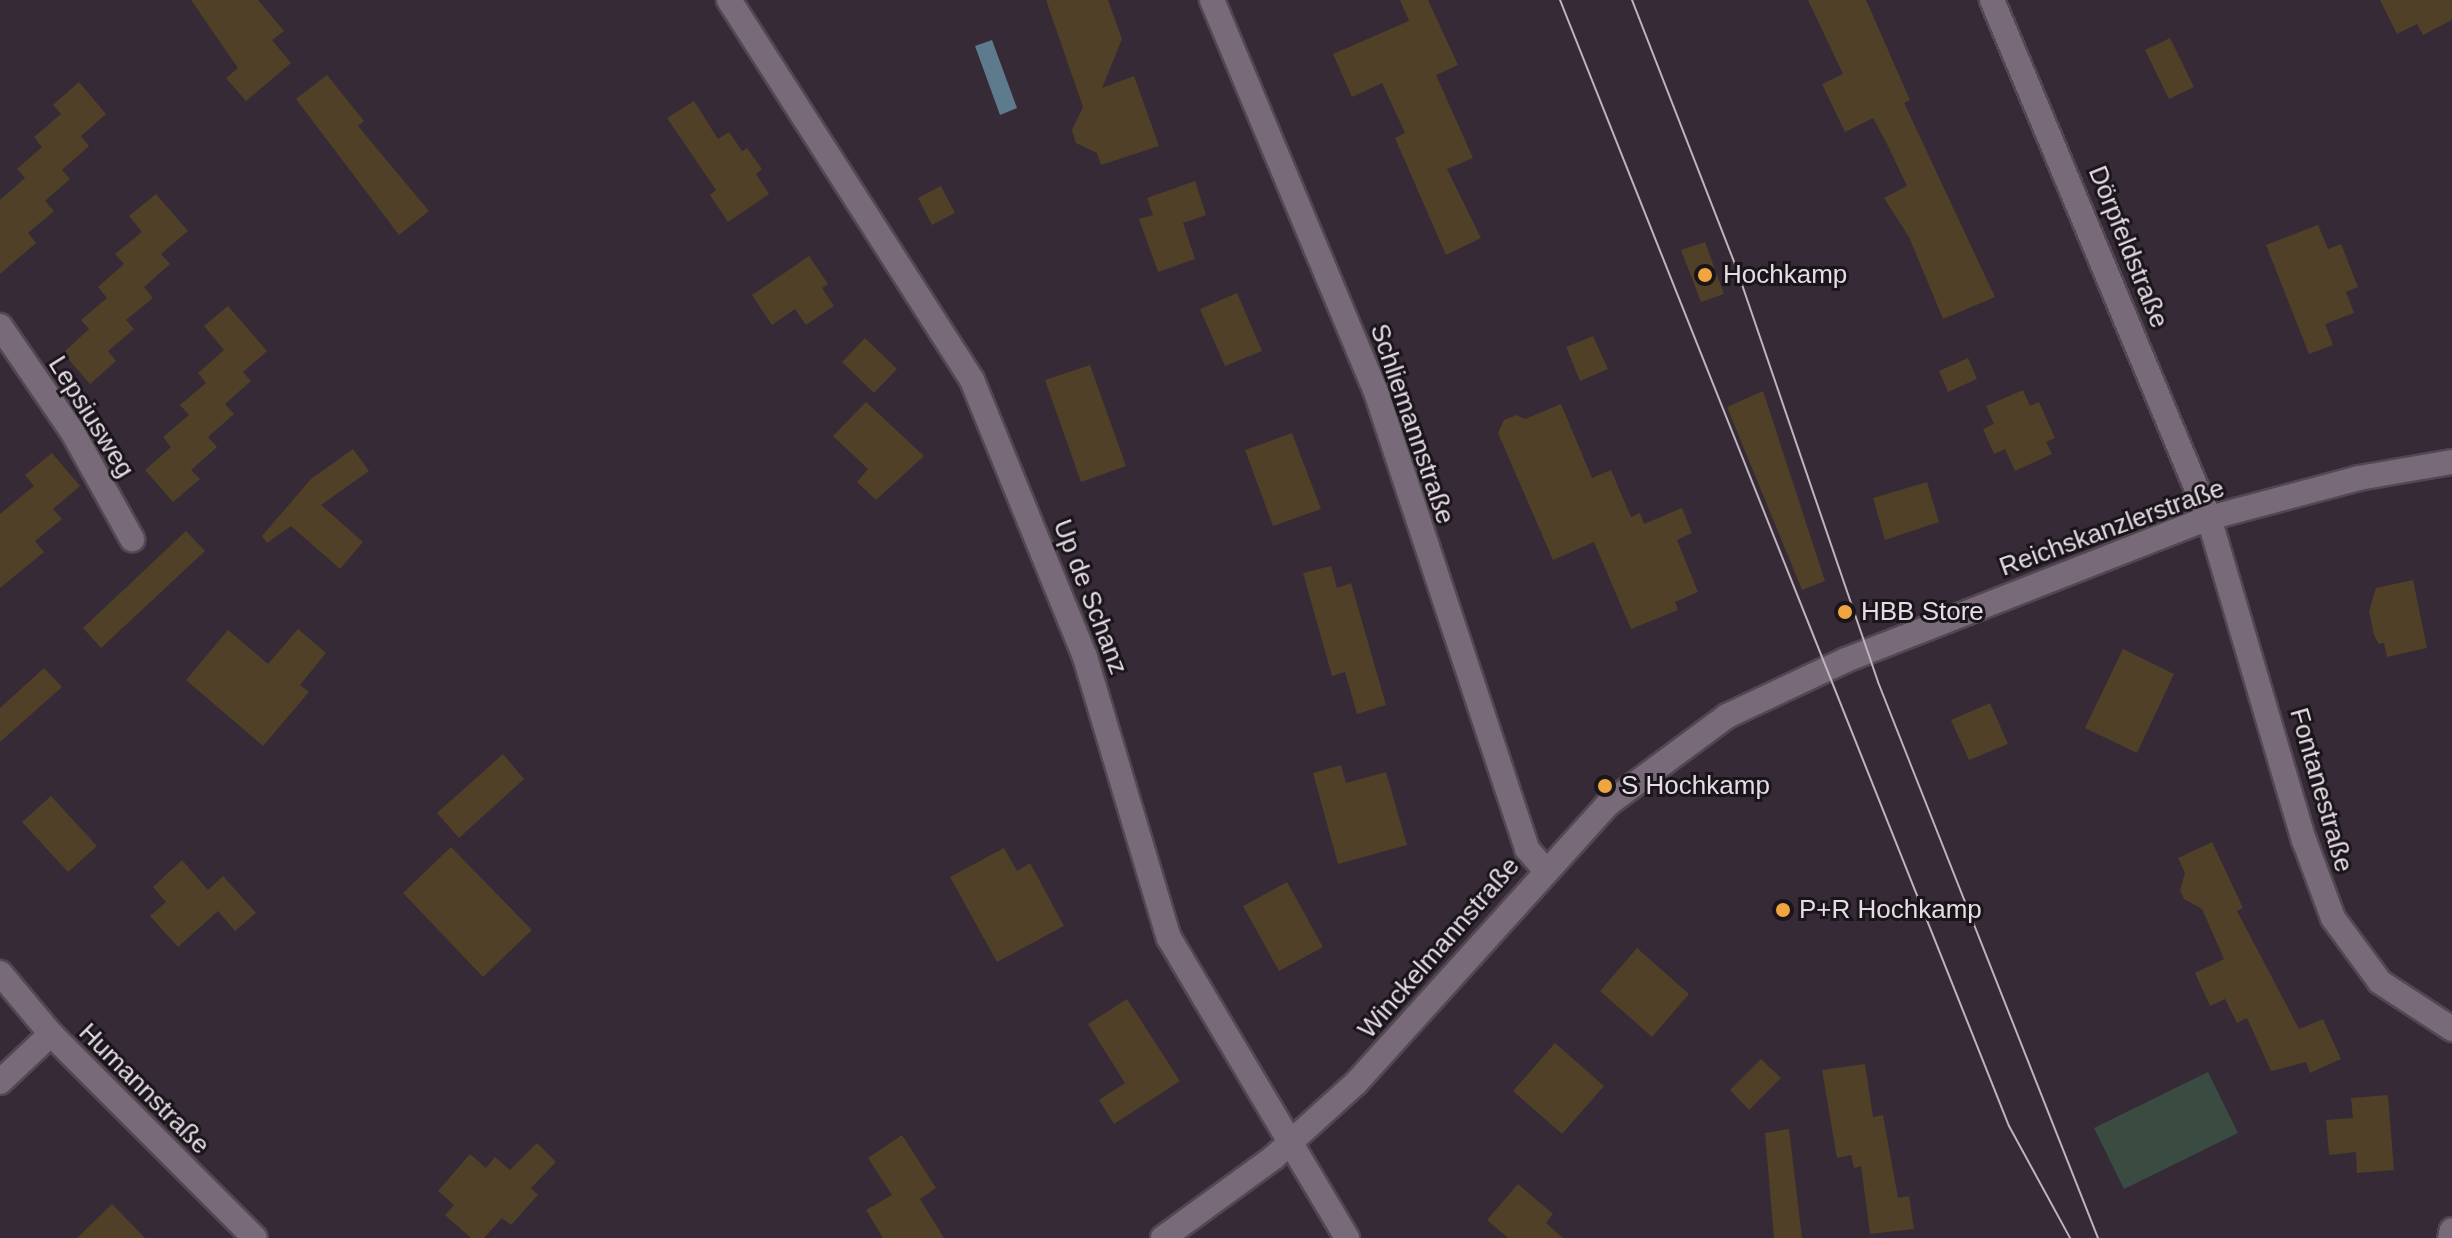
<!DOCTYPE html>
<html>
<head>
<meta charset="utf-8">
<style>
	body { margin:0 }
	#map { position:relative; width:2452px; height:1238px; overflow:hidden; background:#362a36; font-family:Arial,sans-serif }
	div>[style] { position:absolute }
	[style*='--x'] { left:calc(var(--x)*1px); top:calc(var(--y)*1px); width:calc(var(--w)*1px); rotate:calc(var(--a)*1deg) }
	.green>* { inset:0; background:#3a4c41 }
	.water>* { inset:0; background:#5e7a8d }
	.building>* { inset:0; background:#4f4027 }
	.roads { filter:drop-shadow(2px 0 #524851) drop-shadow(-2px 0 #524851) drop-shadow(0 2px #524851) drop-shadow(0 -2px #524851) }
	.street>* { height:24px; margin:-12px; padding:0 12px; transform-origin:12px; border-radius:12px; background:#786a78 }
	.tram>* { height:2px; margin:-1px; padding:0 1px; transform-origin:1px; border-radius:1px; background:#bdb4bc }
	.dots>* { width:22px; height:22px; translate:-50% -50%; box-sizing:border-box; border:4px solid #1a151a; border-radius:50% }
	span { translate:-50% -50%; white-space:nowrap; text-align:center; line-height:1.15; -webkit-text-stroke:6px #1a151a; paint-order:stroke }
	.street-label { font-size:26px; color:#e5dde4 }
	.poi-label { font-size:26px; color:#e5dde4 }
	.left { translate:0 -50%; text-align:left }
</style>
</head>
<body>
<div id="map">
	<div class="green">
		<div style="clip-path:polygon(2208px 1072px,2238px 1133px,2124px 1189px,2094px 1128px)"></div>
	</div>
	<div class="water">
		<div style="clip-path:polygon(992px 40px,1017px 108px,1000px 115px,975px 46px)"></div>
	</div>
	<div class="building">
		<div style="clip-path:polygon(191px 0,258px 0,284px 31px,272px 40px,291px 63px,246px 101px,226px 78px,238px 68px)"></div>
		<div style="clip-path:polygon(1046px 0,1108px 0,1122px 39px,1102px 88px,1134px 76px,1159px 146px,1101px 165px,1097px 153px,1076px 143px,1072px 130px,1083px 107px)"></div>
		<div style="clip-path:polygon(1400px 0,1428px 0,1458px 65px,1436px 75px,1473px 158px,1447px 169px,1481px 238px,1446px 255px,1395px 138px,1405px 133px,1382px 83px,1352px 97px,1333px 54px,1409px 21px)"></div>
		<div style="clip-path:polygon(1808px 0,1866px 0,1910px 100px,1904px 103px,1995px 297px,1943px 319px,1909px 237px,1884px 198px,1907px 186px,1886px 142px,1873px 118px,1845px 132px,1822px 84px,1843px 74px)"></div>
		<div style="clip-path:polygon(2380px 0,2452px 0,2452px 20px,2423px 35px,2417px 24px,2397px 34px)"></div>
		<div style="clip-path:polygon(2170px 38px,2194px 87px,2169px 99px,2145px 50px)"></div>
		<div style="clip-path:polygon(327px 75px,364px 121px,358px 126px,429px 211px,399px 235px,296px 99px)"></div>
		<div style="clip-path:polygon(79px 82px,106px 114px,81px 136px,89px 146px,62px 170px,70px 179px,45px 201px,54px 211px,28px 233px,36px 243px,0 274px,0 200px,25px 178px,17px 169px,42px 147px,34px 137px,61px 114px,53px 105px)"></div>
		<div style="clip-path:polygon(694px 101px,718px 139px,729px 132px,742px 151px,747px 148px,762px 169px,756px 174px,769px 194px,728px 222px,710px 195px,716px 190px,667px 118px)"></div>
		<div style="clip-path:polygon(1195px 181px,1206px 215px,1183px 223px,1195px 259px,1158px 272px,1139px 219px,1153px 215px,1147px 198px)"></div>
		<div style="clip-path:polygon(941px 186px,955px 213px,932px 225px,918px 198px)"></div>
		<div style="clip-path:polygon(156px 194px,188px 231px,161px 254px,170px 264px,144px 287px,153px 298px,126px 320px,134px 329px,108px 351px,116px 361px,90px 384px,63px 353px,89px 329px,81px 320px,107px 298px,98px 287px,124px 264px,115px 254px,142px 232px,129px 216px)"></div>
		<div style="clip-path:polygon(2318px 225px,2328px 249px,2341px 244px,2358px 287px,2346px 292px,2354px 313px,2325px 324px,2333px 345px,2309px 354px,2266px 245px)"></div>
		<div style="clip-path:polygon(1705px 242px,1724px 294px,1701px 302px,1681px 250px)"></div>
		<div style="clip-path:polygon(809px 256px,828px 284px,822px 288px,834px 306px,806px 325px,795px 309px,772px 325px,752px 295px)"></div>
		<div style="clip-path:polygon(1237px 293px,1262px 351px,1225px 366px,1200px 309px)"></div>
		<div style="clip-path:polygon(228px 306px,267px 351px,243px 372px,251px 381px,225px 404px,234px 414px,208px 437px,217px 447px,191px 470px,200px 479px,173px 502px,145px 470px,171px 447px,163px 437px,189px 415px,180px 405px,206px 383px,198px 373px,224px 350px,204px 326px)"></div>
		<div style="clip-path:polygon(1593px 336px,1608px 369px,1580px 381px,1566px 347px)"></div>
		<div style="clip-path:polygon(865px 338px,897px 369px,874px 393px,842px 362px)"></div>
		<div style="clip-path:polygon(1968px 358px,1977px 379px,1948px 392px,1939px 371px)"></div>
		<div style="clip-path:polygon(1090px 365px,1126px 466px,1081px 482px,1045px 380px)"></div>
		<div style="clip-path:polygon(2023px 390px,2030px 406px,2039px 402px,2055px 438px,2046px 442px,2052px 454px,2015px 471px,2005px 449px,1994px 454px,1983px 429px,1994px 424px,1986px 406px)"></div>
		<div style="clip-path:polygon(1763px 391px,1825px 581px,1802px 590px,1727px 407px)"></div>
		<div style="clip-path:polygon(866px 402px,924px 456px,876px 500px,857px 482px,868px 469px,833px 436px)"></div>
		<div style="clip-path:polygon(1561px 404px,1592px 478px,1611px 470px,1631px 517px,1640px 513px,1644px 524px,1682px 508px,1692px 533px,1677px 540px,1698px 592px,1675px 602px,1678px 610px,1631px 629px,1594px 542px,1553px 560px,1498px 433px,1504px 420px,1517px 415px,1525px 419px)"></div>
		<div style="clip-path:polygon(1292px 433px,1321px 509px,1273px 526px,1245px 450px)"></div>
		<div style="clip-path:polygon(353px 449px,369px 471px,321px 505px,363px 542px,340px 569px,291px 526px,267px 543px,262px 536px,311px 479px)"></div>
		<div style="clip-path:polygon(52px 453px,80px 486px,53px 509px,62px 519px,35px 541px,44px 552px,0 588px,0 514px,34px 486px,25px 475px)"></div>
		<div style="clip-path:polygon(1927px 482px,1939px 522px,1885px 540px,1873px 498px)"></div>
		<div style="clip-path:polygon(186px 531px,205px 551px,101px 648px,83px 628px)"></div>
		<div style="clip-path:polygon(1331px 566px,1337px 588px,1351px 583px,1386px 705px,1357px 714px,1345px 672px,1332px 676px,1303px 573px)"></div>
		<div style="clip-path:polygon(2413px 580px,2427px 648px,2387px 657px,2384px 643px,2379px 644px,2374px 635px,2369px 611px,2376px 588px)"></div>
		<div style="clip-path:polygon(298px 629px,326px 653px,300px 685px,309px 692px,263px 746px,186px 680px,228px 630px,268px 664px)"></div>
		<div style="clip-path:polygon(2123px 649px,2174px 674px,2137px 753px,2085px 728px)"></div>
		<div style="clip-path:polygon(44px 668px,62px 687px,0 742px,0 708px)"></div>
		<div style="clip-path:polygon(1990px 703px,2008px 744px,1969px 760px,1951px 720px)"></div>
		<div style="clip-path:polygon(503px 754px,524px 779px,459px 838px,437px 813px)"></div>
		<div style="clip-path:polygon(1341px 765px,1346px 783px,1386px 772px,1407px 845px,1338px 864px,1313px 773px)"></div>
		<div style="clip-path:polygon(51px 796px,97px 846px,68px 872px,22px 822px)"></div>
		<div style="clip-path:polygon(2212px 842px,2243px 908px,2237px 911px,2299px 1029px,2323px 1019px,2341px 1059px,2310px 1073px,2306px 1062px,2271px 1071px,2247px 1018px,2237px 1023px,2225px 999px,2210px 1006px,2195px 973px,2224px 959px,2202px 909px,2184px 899px,2180px 890px,2185px 873px,2178px 858px)"></div>
		<div style="clip-path:polygon(451px 847px,532px 930px,483px 977px,403px 893px)"></div>
		<div style="clip-path:polygon(1004px 848px,1017px 871px,1030px 863px,1064px 926px,997px 962px,950px 877px)"></div>
		<div style="clip-path:polygon(182px 860px,208px 890px,223px 876px,256px 913px,235px 931px,218px 911px,178px 947px,150px 916px,166px 902px,153px 887px)"></div>
		<div style="clip-path:polygon(1287px 882px,1323px 947px,1279px 971px,1243px 906px)"></div>
		<div style="clip-path:polygon(1637px 948px,1689px 994px,1652px 1037px,1600px 991px)"></div>
		<div style="clip-path:polygon(1127px 999px,1180px 1081px,1114px 1124px,1099px 1100px,1125px 1083px,1088px 1024px)"></div>
		<div style="clip-path:polygon(1555px 1043px,1604px 1086px,1562px 1134px,1513px 1091px)"></div>
		<div style="clip-path:polygon(1761px 1059px,1781px 1078px,1749px 1110px,1730px 1090px)"></div>
		<div style="clip-path:polygon(1865px 1064px,1873px 1117px,1883px 1115px,1898px 1198px,1909px 1196px,1914px 1229px,1870px 1234px,1861px 1166px,1854px 1168px,1851px 1155px,1837px 1158px,1822px 1070px)"></div>
		<div style="clip-path:polygon(2388px 1095px,2394px 1170px,2357px 1173px,2356px 1152px,2329px 1155px,2326px 1120px,2353px 1118px,2351px 1098px)"></div>
		<div style="clip-path:polygon(1789px 1129px,1802px 1238px,1774px 1238px,1765px 1133px)"></div>
		<div style="clip-path:polygon(902px 1135px,936px 1188px,920px 1199px,944px 1238px,883px 1238px,866px 1210px,892px 1195px,868px 1158px)"></div>
		<div style="clip-path:polygon(537px 1143px,556px 1162px,531px 1188px,538px 1195px,511px 1225px,502px 1218px,484px 1238px,471px 1238px,445px 1215px,454px 1205px,438px 1191px,470px 1154px,486px 1168px,495px 1157px,510px 1170px)"></div>
		<div style="clip-path:polygon(1518px 1184px,1553px 1214px,1546px 1223px,1563px 1238px,1508px 1238px,1487px 1220px)"></div>
		<div style="clip-path:polygon(112px 1204px,145px 1238px,77px 1238px)"></div>
	</div>
	<div class="roads">
		<div class="street">
			<div style="--x:729;--y:0;--w:451;--a:57.4"></div>
			<div style="--x:972;--y:380;--w:299;--a:67.8"></div>
			<div style="--x:1085;--y:657;--w:293;--a:73.4"></div>
			<div style="--x:1169;--y:938;--w:349;--a:59.3"></div>
			<div style="--x:1212;--y:0;--w:425;--a:67.3"></div>
			<div style="--x:1376;--y:392;--w:481;--a:71.7"></div>
			<div style="--x:1527;--y:849;--w:28;--a:49"></div>
			<div style="--x:1992;--y:0;--w:562;--a:67.27"></div>
			<div style="--x:2209;--y:518;--w:336;--a:73.6"></div>
			<div style="--x:2304;--y:840;--w:83;--a:69.6"></div>
			<div style="--x:2333;--y:918;--w:79;--a:53.7"></div>
			<div style="--x:2380;--y:982;--w:86;--a:33.1"></div>
			<div style="--x:0;--y:326;--w:127;--a:55.6"></div>
			<div style="--x:72;--y:431;--w:124;--a:60.9"></div>
			<div style="--x:0;--y:973;--w:80;--a:50.1"></div>
			<div style="--x:51;--y:1034;--w:288;--a:45"></div>
			<div style="--x:0;--y:1082;--w:70;--a:-43.3"></div>
			<div style="--x:1163;--y:1238;--w:136;--a:-36"></div>
			<div style="--x:1273;--y:1158;--w:112;--a:-42.1"></div>
			<div style="--x:1356;--y:1083;--w:376;--a:-47.9"></div>
			<div style="--x:1608;--y:804;--w:148;--a:-36.5"></div>
			<div style="--x:1727;--y:716;--w:132;--a:-25.2"></div>
			<div style="--x:1846;--y:660;--w:390;--a:-21.4"></div>
			<div style="--x:2209;--y:518;--w:155;--a:-14.9"></div>
			<div style="--x:2359;--y:478;--w:94;--a:-9.8"></div>
			<div style="--x:2450;--y:1238;--w:8;--a:-76"></div>
		</div>
	</div>
	<div class="tram">
		<div style="--x:1560;--y:0;--w:1212;--a:68.26"></div>
		<div style="--x:2009;--y:1126;--w:128;--a:61.4"></div>
		<div style="--x:1632;--y:0;--w:290;--a:68.7"></div>
		<div style="--x:1737;--y:270;--w:435;--a:71.1"></div>
		<div style="--x:1878;--y:682;--w:598;--a:68.41"></div>
	</div>
	<div class="dots">
		<div style="left:1705px;top:275px;background:#f1a540"></div>
		<div style="left:1845px;top:612px;background:#f1a540"></div>
		<div style="left:1605px;top:786px;background:#f1a540"></div>
		<div style="left:1783px;top:910px;background:#f1a540"></div>
	</div>
	<div class="street-label">
		<span style="left:2128px;top:247px;rotate:68deg">Dörpfeldstraße</span>
		<span style="left:91px;top:417px;rotate:58deg">Lepsiusweg</span>
		<span style="left:1412px;top:424px;rotate:71deg">Schliemannstraße</span>
		<span style="left:2112px;top:528px;rotate:-20deg">Reichskanzlerstraße</span>
		<span style="left:1090px;top:597px;rotate:69deg">Up de Schanz</span>
		<span style="left:2321px;top:790px;rotate:74deg">Fontanestraße</span>
		<span style="left:1439px;top:948px;rotate:-49deg">Winckelmannstraße</span>
		<span style="left:144px;top:1089px;rotate:45deg">Humannstraße</span>
	</div>
	<div class="poi-label">
		<span class="left" style="left:1723px;top:275px">Hochkamp</span>
		<span class="left" style="left:1861px;top:612px">HBB Store</span>
		<span class="left" style="left:1621px;top:786px">S Hochkamp</span>
		<span class="left" style="left:1799px;top:910px">P+R Hochkamp</span>
	</div>
</div>
</body>
</html>
